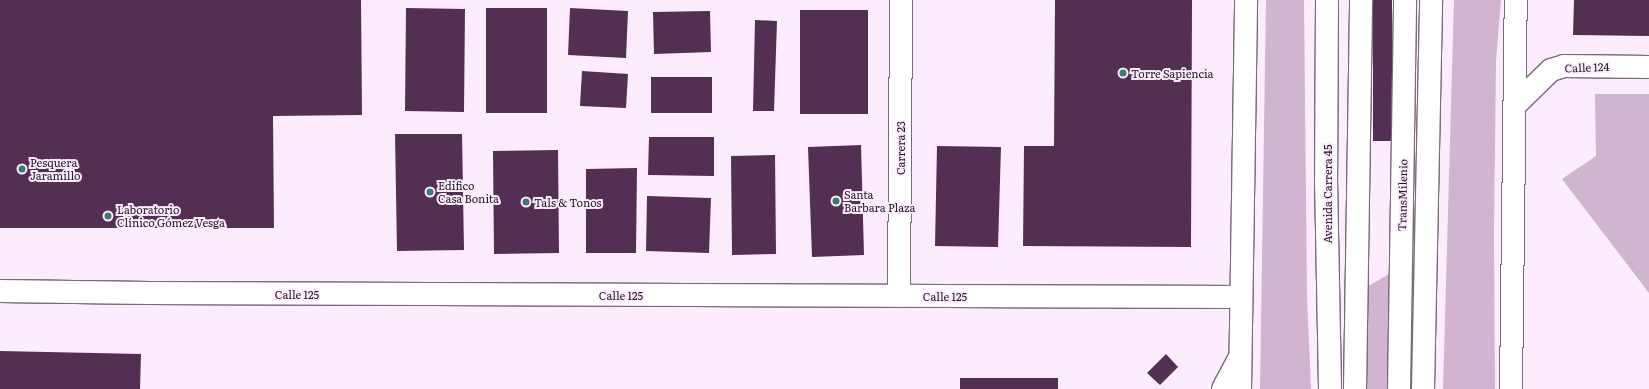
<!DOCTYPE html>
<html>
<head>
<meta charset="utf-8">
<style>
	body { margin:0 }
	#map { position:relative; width:1649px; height:389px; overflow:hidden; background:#fdecfd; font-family:Literata,serif }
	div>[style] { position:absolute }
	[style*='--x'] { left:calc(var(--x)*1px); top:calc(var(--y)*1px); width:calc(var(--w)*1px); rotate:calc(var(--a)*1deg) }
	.green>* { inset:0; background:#d0b4d0 }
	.building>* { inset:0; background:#532f54 }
	.roads { filter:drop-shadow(1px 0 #796b79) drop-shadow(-1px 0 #796b79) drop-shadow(0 1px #796b79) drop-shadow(0 -1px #796b79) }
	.minor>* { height:22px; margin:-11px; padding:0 11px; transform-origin:11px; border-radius:11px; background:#fff }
	.highway>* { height:22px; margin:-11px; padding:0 11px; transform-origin:11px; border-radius:11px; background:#fff }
	.dots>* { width:11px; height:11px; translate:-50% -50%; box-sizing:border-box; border:2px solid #fdecfd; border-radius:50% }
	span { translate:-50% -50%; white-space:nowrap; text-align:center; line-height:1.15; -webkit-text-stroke:4px #fdecfd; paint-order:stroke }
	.street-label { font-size:11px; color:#1d171d }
	.poi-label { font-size:11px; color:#1d171d }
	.left { translate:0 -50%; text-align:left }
</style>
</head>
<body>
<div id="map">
	<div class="green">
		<div style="clip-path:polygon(1266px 0,1304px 0,1307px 297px,1311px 389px,1260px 389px)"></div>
		<div style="clip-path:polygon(1454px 0,1501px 0,1496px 61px,1494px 233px,1495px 389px,1443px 389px)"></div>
		<div style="clip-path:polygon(1595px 94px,1649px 94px,1649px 293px,1562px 179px,1596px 156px)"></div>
		<div style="clip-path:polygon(1391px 273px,1390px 389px,1364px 389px,1365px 288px)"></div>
	</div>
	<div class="building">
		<div style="clip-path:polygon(0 0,361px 0,362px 115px,273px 116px,274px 228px,0 228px)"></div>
		<div style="clip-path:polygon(1055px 0,1192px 0,1191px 247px,1023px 246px,1024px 146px,1054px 146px)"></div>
		<div style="clip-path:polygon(1373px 0,1392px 0,1392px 141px,1373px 141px)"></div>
		<div style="clip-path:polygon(1574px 0,1649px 0,1649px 36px,1573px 35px)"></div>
		<div style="clip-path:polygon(406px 8px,465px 9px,464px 112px,405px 111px)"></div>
		<div style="clip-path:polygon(486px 8px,547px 8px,547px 113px,486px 113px)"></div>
		<div style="clip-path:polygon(570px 8px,628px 11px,626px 58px,568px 55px)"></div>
		<div style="clip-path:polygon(800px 10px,868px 10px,868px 114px,800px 114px)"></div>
		<div style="clip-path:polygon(710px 11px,711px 52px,654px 54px,653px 12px)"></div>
		<div style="clip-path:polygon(755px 20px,777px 21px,774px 111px,753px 111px)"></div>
		<div style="clip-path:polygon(582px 71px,628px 74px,626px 108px,580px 106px)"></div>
		<div style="clip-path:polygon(651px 77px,712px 77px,712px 113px,651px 113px)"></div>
		<div style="clip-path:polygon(395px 134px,462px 134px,464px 250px,397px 251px)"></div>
		<div style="clip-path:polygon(649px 137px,714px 137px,714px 176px,648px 175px)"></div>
		<div style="clip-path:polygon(861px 145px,864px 255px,812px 257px,808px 147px)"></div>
		<div style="clip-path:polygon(937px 146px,1001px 147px,998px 247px,935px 246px)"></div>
		<div style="clip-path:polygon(558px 150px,559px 253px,494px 254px,493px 151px)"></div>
		<div style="clip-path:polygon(775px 155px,776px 254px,732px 255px,731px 156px)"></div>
		<div style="clip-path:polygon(637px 168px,636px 253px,586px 253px,586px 169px)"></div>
		<div style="clip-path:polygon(647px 196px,711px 198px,709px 253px,646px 251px)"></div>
		<div style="clip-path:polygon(0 351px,141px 354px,140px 389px,0 389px)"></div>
		<div style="clip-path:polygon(1166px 354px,1178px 367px,1160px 385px,1147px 373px)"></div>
		<div style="clip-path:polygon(960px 378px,1058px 378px,1058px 389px,960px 389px)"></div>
	</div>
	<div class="roads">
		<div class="minor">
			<div style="--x:1515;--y:105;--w:50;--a:-44.2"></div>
			<div style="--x:1551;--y:70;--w:14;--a:-17"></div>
			<div style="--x:1564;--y:66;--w:85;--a:0.7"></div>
			<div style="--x:0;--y:291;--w:149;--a:0.8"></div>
			<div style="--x:149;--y:293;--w:1092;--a:0.21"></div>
			<div style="--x:899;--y:296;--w:296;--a:-89.6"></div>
			<div style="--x:1355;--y:389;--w:389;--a:-89.1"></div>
			<div style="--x:1399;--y:389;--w:389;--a:-89.1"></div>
		</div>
		<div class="highway">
			<div style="--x:1327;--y:0;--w:179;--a:90.3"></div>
			<div style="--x:1326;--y:179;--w:210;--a:88.9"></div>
			<div style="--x:1223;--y:389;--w:34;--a:-62"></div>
			<div style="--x:1240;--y:389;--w:389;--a:-89.1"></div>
			<div style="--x:1423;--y:389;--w:389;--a:-88.8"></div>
			<div style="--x:1511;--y:389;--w:389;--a:-89.3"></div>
		</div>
	</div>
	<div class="dots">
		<div style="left:1123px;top:73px;background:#3a7c6d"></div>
		<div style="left:22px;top:169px;background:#3a7c6d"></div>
		<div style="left:430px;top:192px;background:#3a7c6d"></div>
		<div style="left:836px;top:201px;background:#3a7c6d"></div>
		<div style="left:526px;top:202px;background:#3a7c6d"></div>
		<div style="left:108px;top:216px;background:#3a7c6d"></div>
	</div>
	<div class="street-label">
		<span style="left:1587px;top:67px;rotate:-2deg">Calle 124</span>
		<span style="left:900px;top:148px;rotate:-90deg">Carrera 23</span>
		<span style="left:1327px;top:194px;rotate:-90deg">Avenida Carrera 45</span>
		<span style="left:1402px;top:195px;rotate:-89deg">TransMilenio</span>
		<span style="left:297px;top:294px">Calle 125</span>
		<span style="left:621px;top:295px">Calle 125</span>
		<span style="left:945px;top:296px">Calle 125</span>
	</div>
	<div class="poi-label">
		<span class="left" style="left:1131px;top:73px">Torre Sapiencia</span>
		<span class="left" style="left:30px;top:169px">Pesquera<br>Jaramillo</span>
		<span class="left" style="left:438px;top:192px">Edifico<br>Casa Bonita</span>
		<span class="left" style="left:844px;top:201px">Santa<br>Barbara Plaza</span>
		<span class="left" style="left:534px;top:202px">Tals &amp; Tonos</span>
		<span class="left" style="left:117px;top:216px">Laboratorio<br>Clínico Gómez Vesga</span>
	</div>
</div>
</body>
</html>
